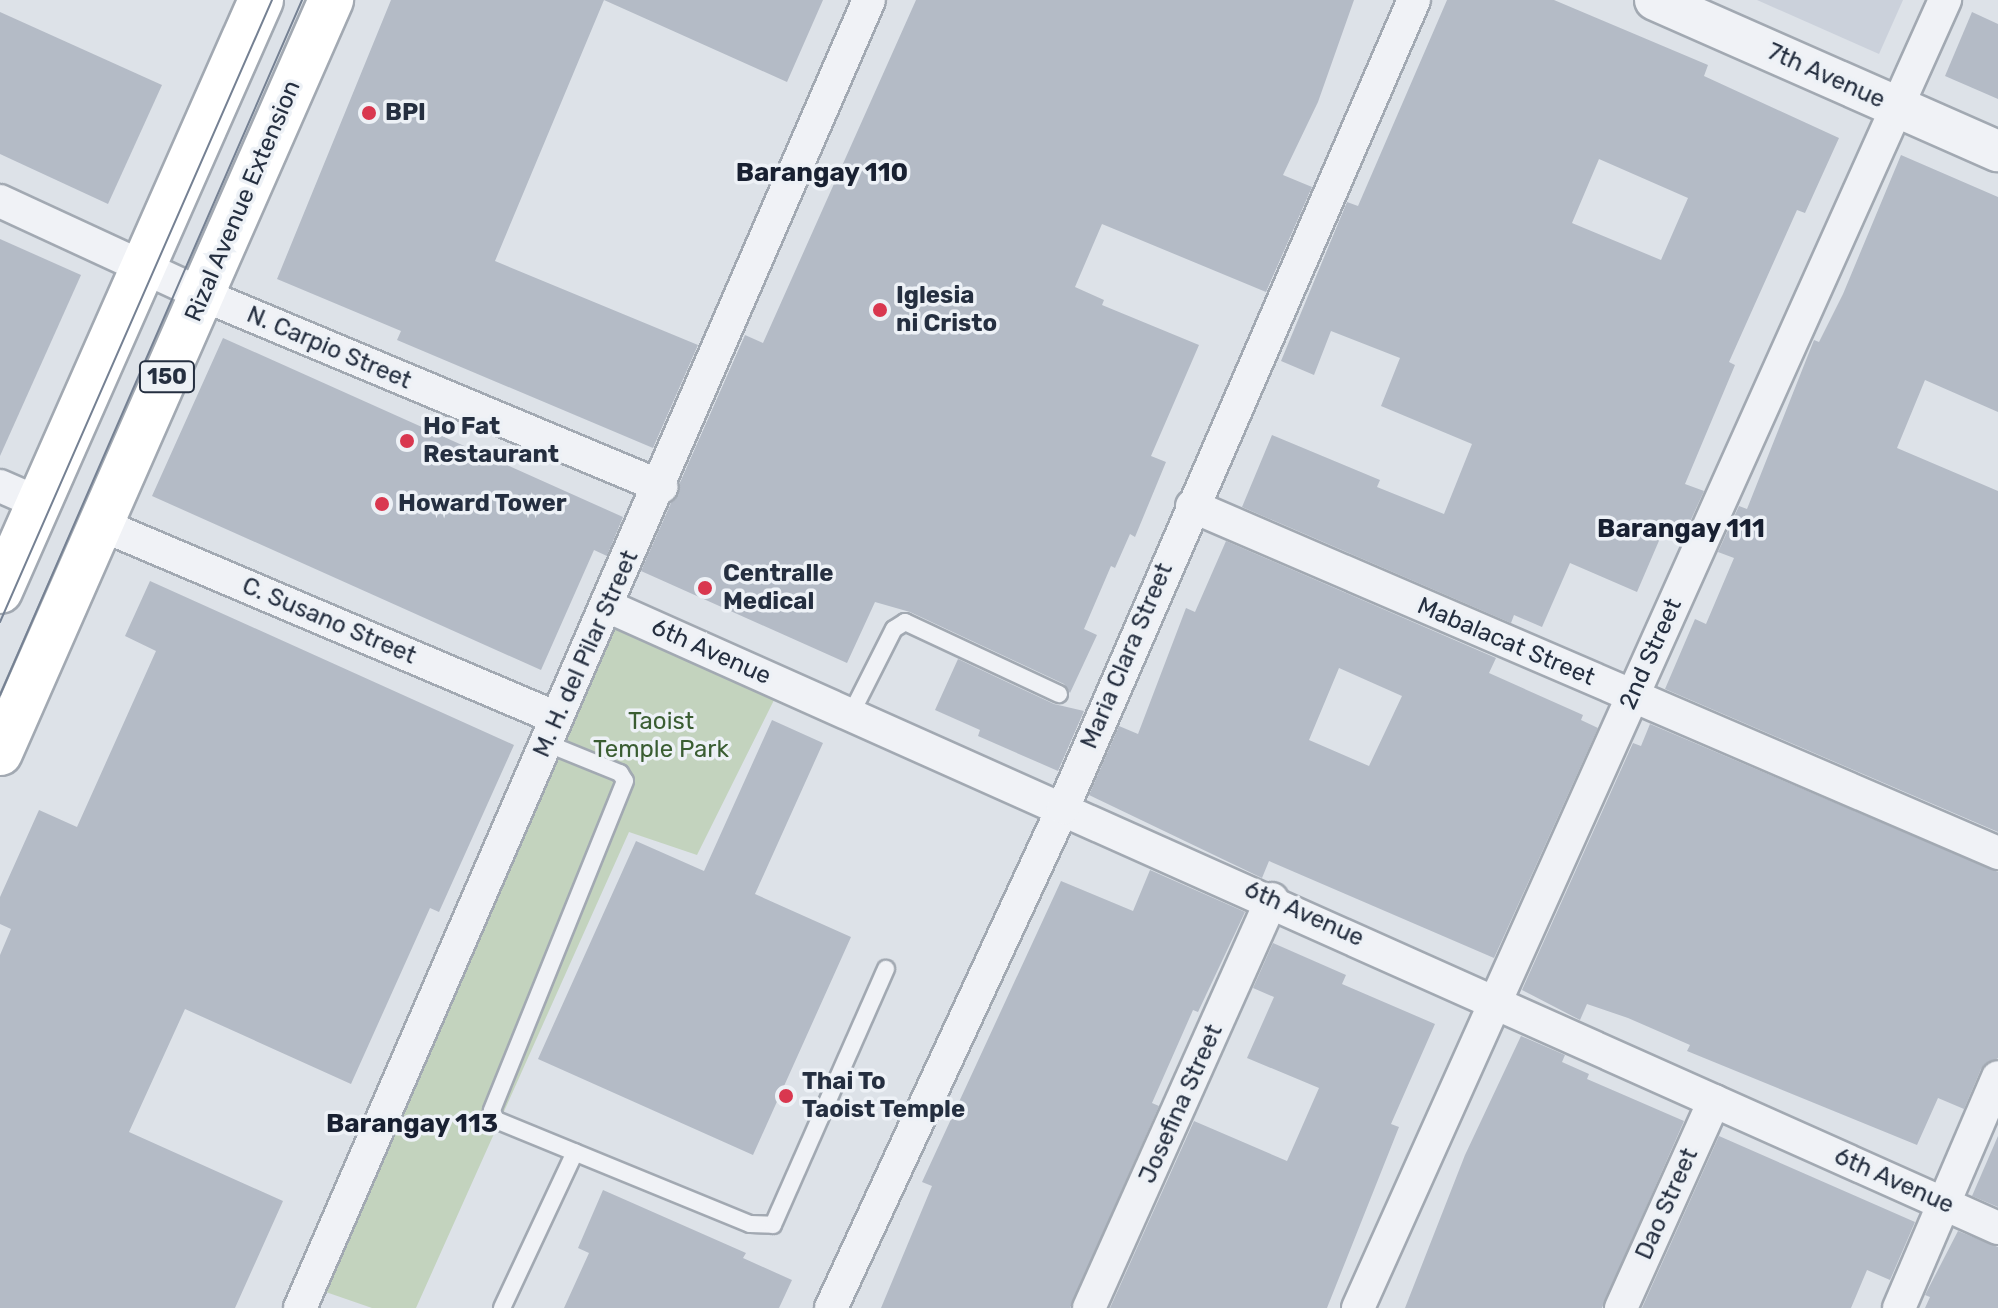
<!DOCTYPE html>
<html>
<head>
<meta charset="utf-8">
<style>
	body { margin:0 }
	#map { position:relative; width:1998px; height:1308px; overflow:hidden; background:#dde2e8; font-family:Rubik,sans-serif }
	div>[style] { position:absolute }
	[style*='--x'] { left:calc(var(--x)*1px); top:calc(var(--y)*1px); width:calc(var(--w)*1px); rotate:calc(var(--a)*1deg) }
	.built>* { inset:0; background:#cbd1db }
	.green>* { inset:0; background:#c3d3be }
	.building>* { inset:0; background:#b4bbc6 }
	.roads { filter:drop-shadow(2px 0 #a2a9b2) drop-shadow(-2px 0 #a2a9b2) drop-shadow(0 2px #a2a9b2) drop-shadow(0 -2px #a2a9b2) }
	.service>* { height:16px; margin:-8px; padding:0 8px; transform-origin:8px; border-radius:8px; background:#f0f2f6 }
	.minor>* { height:32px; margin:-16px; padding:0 16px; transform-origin:16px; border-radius:16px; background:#f0f2f6 }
	.tertiary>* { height:40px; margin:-20px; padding:0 20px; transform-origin:20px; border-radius:20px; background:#f0f2f6 }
	.primary>* { height:44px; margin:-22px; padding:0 22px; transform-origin:22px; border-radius:22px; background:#fff }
	.tram>* { height:2px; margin:-1px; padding:0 1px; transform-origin:1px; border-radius:1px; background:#758193 }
	.dots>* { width:22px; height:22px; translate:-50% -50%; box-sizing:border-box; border:4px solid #edf1f6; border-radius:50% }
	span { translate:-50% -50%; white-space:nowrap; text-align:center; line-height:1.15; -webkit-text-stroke:7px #edf1f6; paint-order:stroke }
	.shield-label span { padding:2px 6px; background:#edf1f6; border:2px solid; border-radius:6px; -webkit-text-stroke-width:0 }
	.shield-label { font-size:22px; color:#252f40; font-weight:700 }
	.street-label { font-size:24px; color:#252f40 }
	.poi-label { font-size:24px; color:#252f40; font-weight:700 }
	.left { translate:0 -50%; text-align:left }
	.park-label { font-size:24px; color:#3a5d32 }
	.neighbourhood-label { font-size:26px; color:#182031; font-weight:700 }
</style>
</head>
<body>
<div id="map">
	<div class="built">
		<div style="clip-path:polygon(1757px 0,1903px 0,1879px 54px)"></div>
	</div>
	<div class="green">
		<div style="clip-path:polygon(617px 623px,777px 694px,697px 855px,629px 832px,416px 1308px,372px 1308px,320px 1290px)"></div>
	</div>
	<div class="building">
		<div style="clip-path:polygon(391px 0,823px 0,787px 82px,604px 0,495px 261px,698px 345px,653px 448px,397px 340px,401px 331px,277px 279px)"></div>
		<div style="clip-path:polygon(916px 0,1354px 0,1318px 102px,1283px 175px,1312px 187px,1266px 292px,1102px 224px,1075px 287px,1104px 300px,1102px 305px,1199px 345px,1151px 456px,1166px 462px,1135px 537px,1130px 534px,1115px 568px,1111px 566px,1084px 629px,1097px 635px,1070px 693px,1064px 684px,910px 612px,875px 602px,847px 663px,641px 571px,745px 335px,763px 343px)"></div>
		<div style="clip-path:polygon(evenodd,1447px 0,1554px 0,1708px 65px,1704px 76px,1839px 138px,1805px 213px,1797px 210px,1729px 362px,1735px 365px,1685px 484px,1704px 491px,1683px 537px,1664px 529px,1637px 592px,1570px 563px,1542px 627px,1514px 615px,1511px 623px,1242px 507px,1272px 435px,1380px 480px,1377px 487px,1444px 514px,1472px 444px,1381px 406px,1400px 358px,1331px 331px,1314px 375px,1281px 361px,1347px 202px,1358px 206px,1447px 0,1599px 159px,1688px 198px,1661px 260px,1572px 223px,1599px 159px)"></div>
		<div style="clip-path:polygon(0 12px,162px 85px,108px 204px,0 154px)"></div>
		<div style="clip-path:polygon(1972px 12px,1998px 24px,1998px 99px,1945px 76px)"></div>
		<div style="clip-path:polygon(1901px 155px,1998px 197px,1998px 412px,1925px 380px,1897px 448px,1998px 491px,1998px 832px,1665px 689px,1695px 619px,1706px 624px,1734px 558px,1718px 552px,1739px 506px,1747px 509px,1814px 340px,1819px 342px,1843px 294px)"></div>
		<div style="clip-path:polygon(0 239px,81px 275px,0 456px)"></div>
		<div style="clip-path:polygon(223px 338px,623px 517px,607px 556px,594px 550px,541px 670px,152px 496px)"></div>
		<div style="clip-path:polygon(evenodd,1226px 541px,1496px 658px,1489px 673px,1583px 715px,1581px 720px,1598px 728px,1494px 958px,1269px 861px,1262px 878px,1089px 795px,1119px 726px,1138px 734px,1186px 608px,1195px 612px,1226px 541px,1339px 668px,1402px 696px,1369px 766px,1309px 740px,1339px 668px)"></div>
		<div style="clip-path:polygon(150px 581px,514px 745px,439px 912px,430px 908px,351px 1084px,185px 1009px,129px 1132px,283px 1201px,235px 1308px,0 1308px,0 955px,11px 929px,0 924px,0 897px,39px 810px,77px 827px,156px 651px,125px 636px)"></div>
		<div style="clip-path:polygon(958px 659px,1054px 704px,1084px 711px,1058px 771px,978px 736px,980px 730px,935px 710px)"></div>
		<div style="clip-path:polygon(772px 720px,823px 743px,755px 894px,851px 937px,753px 1155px,538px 1059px,636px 841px,704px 871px)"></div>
		<div style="clip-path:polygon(1650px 724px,1998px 872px,1998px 1058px,1981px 1069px,1964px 1109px,1938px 1098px,1917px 1145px,1687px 1051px,1690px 1045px,1628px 1018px,1587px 1004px,1580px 1020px,1522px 990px,1633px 743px,1641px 746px)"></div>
		<div style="clip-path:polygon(1150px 870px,1245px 912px,1198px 1012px,1193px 1010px,1152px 1103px,1159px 1106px,1070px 1308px,881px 1308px,932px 1186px,922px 1182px,1061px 881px,1133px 911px)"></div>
		<div style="clip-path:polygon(1273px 943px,1346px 975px,1342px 984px,1435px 1024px,1391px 1124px,1399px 1127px,1327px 1308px,1110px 1308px,1194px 1121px,1287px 1161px,1319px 1088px,1247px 1058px,1274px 997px,1253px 988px)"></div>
		<div style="clip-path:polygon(1521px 1036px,1565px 1055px,1562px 1062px,1589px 1074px,1587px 1079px,1684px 1121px,1602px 1308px,1405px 1308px,1465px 1155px)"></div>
		<div style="clip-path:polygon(1719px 1136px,1915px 1222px,1890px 1280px,1867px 1270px,1851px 1308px,1642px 1308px)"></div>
		<div style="clip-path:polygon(1998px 1136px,1998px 1207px,1972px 1196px)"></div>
		<div style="clip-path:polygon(603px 1190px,746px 1253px,743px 1258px,792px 1280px,779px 1308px,564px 1308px,589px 1253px,578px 1248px)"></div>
		<div style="clip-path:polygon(1958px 1231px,1998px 1247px,1998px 1308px,1925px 1308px,1930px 1297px,1925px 1295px)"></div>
	</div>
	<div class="roads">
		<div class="service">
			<div style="--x:851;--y:714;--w:95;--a:-63.2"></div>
			<div style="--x:894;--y:629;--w:13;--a:-32"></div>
			<div style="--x:905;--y:622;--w:170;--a:25.1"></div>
			<div style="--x:546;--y:743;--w:80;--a:22.1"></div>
			<div style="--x:620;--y:773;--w:9;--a:58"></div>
			<div style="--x:625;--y:781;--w:356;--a:112"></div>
			<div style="--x:492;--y:1111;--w:10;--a:66"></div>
			<div style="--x:496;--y:1120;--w:274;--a:22.3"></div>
			<div style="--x:750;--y:1224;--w:23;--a:2"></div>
			<div style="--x:773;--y:1225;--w:280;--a:-66.2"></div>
			<div style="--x:502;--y:1308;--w:172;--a:-64.9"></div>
		</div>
		<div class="minor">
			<div style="--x:0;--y:201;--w:224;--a:24.8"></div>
			<div style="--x:203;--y:295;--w:497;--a:22.7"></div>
			<div style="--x:0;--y:486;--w:43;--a:23.6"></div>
			<div style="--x:1192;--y:506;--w:878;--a:23.29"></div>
			<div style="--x:102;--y:525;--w:494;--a:23"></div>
			<div style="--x:607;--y:606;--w:1524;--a:24.09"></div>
			<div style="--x:300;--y:1308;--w:1426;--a:-66.49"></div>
			<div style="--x:831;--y:1308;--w:551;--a:-65.11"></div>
			<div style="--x:1063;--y:808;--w:881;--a:-66.52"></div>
			<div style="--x:1089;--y:1308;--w:448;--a:-65.9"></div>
			<div style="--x:1358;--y:1308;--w:1434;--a:-65.83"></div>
			<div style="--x:1621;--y:1308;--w:227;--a:-65.8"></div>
			<div style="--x:1899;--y:1308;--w:251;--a:-66.8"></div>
		</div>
		<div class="tertiary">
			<div style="--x:1655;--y:0;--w:375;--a:23.8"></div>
		</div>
		<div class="primary">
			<div style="--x:0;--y:591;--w:646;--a:-66.17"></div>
			<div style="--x:0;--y:753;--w:823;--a:-66.27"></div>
		</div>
	</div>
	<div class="tram">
		<div style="--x:0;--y:622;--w:679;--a:-66.38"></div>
		<div style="--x:0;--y:695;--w:758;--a:-66.51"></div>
	</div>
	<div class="dots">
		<div style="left:369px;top:113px;background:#d9374f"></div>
		<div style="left:880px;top:310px;background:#d9374f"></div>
		<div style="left:407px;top:441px;background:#d9374f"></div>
		<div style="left:382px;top:504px;background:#d9374f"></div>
		<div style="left:705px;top:588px;background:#d9374f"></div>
		<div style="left:786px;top:1096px;background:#d9374f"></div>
	</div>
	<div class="shield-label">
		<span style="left:167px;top:377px">150</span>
	</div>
	<div class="street-label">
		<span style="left:1826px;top:76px;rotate:24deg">7th Avenue</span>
		<span style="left:243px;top:201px;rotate:-67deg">Rizal Avenue Extension</span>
		<span style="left:329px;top:348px;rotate:23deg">N. Carpio Street</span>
		<span style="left:329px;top:621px;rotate:23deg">C. Susano Street</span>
		<span style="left:1506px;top:642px;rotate:23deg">Mabalacat Street</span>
		<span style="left:711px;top:652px;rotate:24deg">6th Avenue</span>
		<span style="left:586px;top:654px;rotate:-66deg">M. H. del Pilar Street</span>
		<span style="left:1651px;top:654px;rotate:-66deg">2nd Street</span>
		<span style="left:1127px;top:656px;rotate:-67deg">Maria Clara Street</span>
		<span style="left:1304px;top:914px;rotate:24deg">6th Avenue</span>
		<span style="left:1181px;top:1104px;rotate:-66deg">Josefina Street</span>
		<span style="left:1894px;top:1181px;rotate:24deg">6th Avenue</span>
		<span style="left:1667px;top:1204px;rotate:-66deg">Dao Street</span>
	</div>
	<div class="poi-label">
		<span class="left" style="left:385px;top:113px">BPI</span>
		<span class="left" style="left:896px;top:310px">Iglesia<br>ni Cristo</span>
		<span class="left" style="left:423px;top:441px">Ho Fat<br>Restaurant</span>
		<span class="left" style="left:398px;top:504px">Howard Tower</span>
		<span class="left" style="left:723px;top:588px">Centralle<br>Medical</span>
		<span class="left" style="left:802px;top:1096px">Thai To<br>Taoist Temple</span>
	</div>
	<div class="park-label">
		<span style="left:661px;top:736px">Taoist<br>Temple Park</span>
	</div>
	<div class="neighbourhood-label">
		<span style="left:822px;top:173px">Barangay 110</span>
		<span style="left:1681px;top:529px">Barangay 111</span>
		<span style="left:412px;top:1124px">Barangay 113</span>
	</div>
</div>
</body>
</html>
